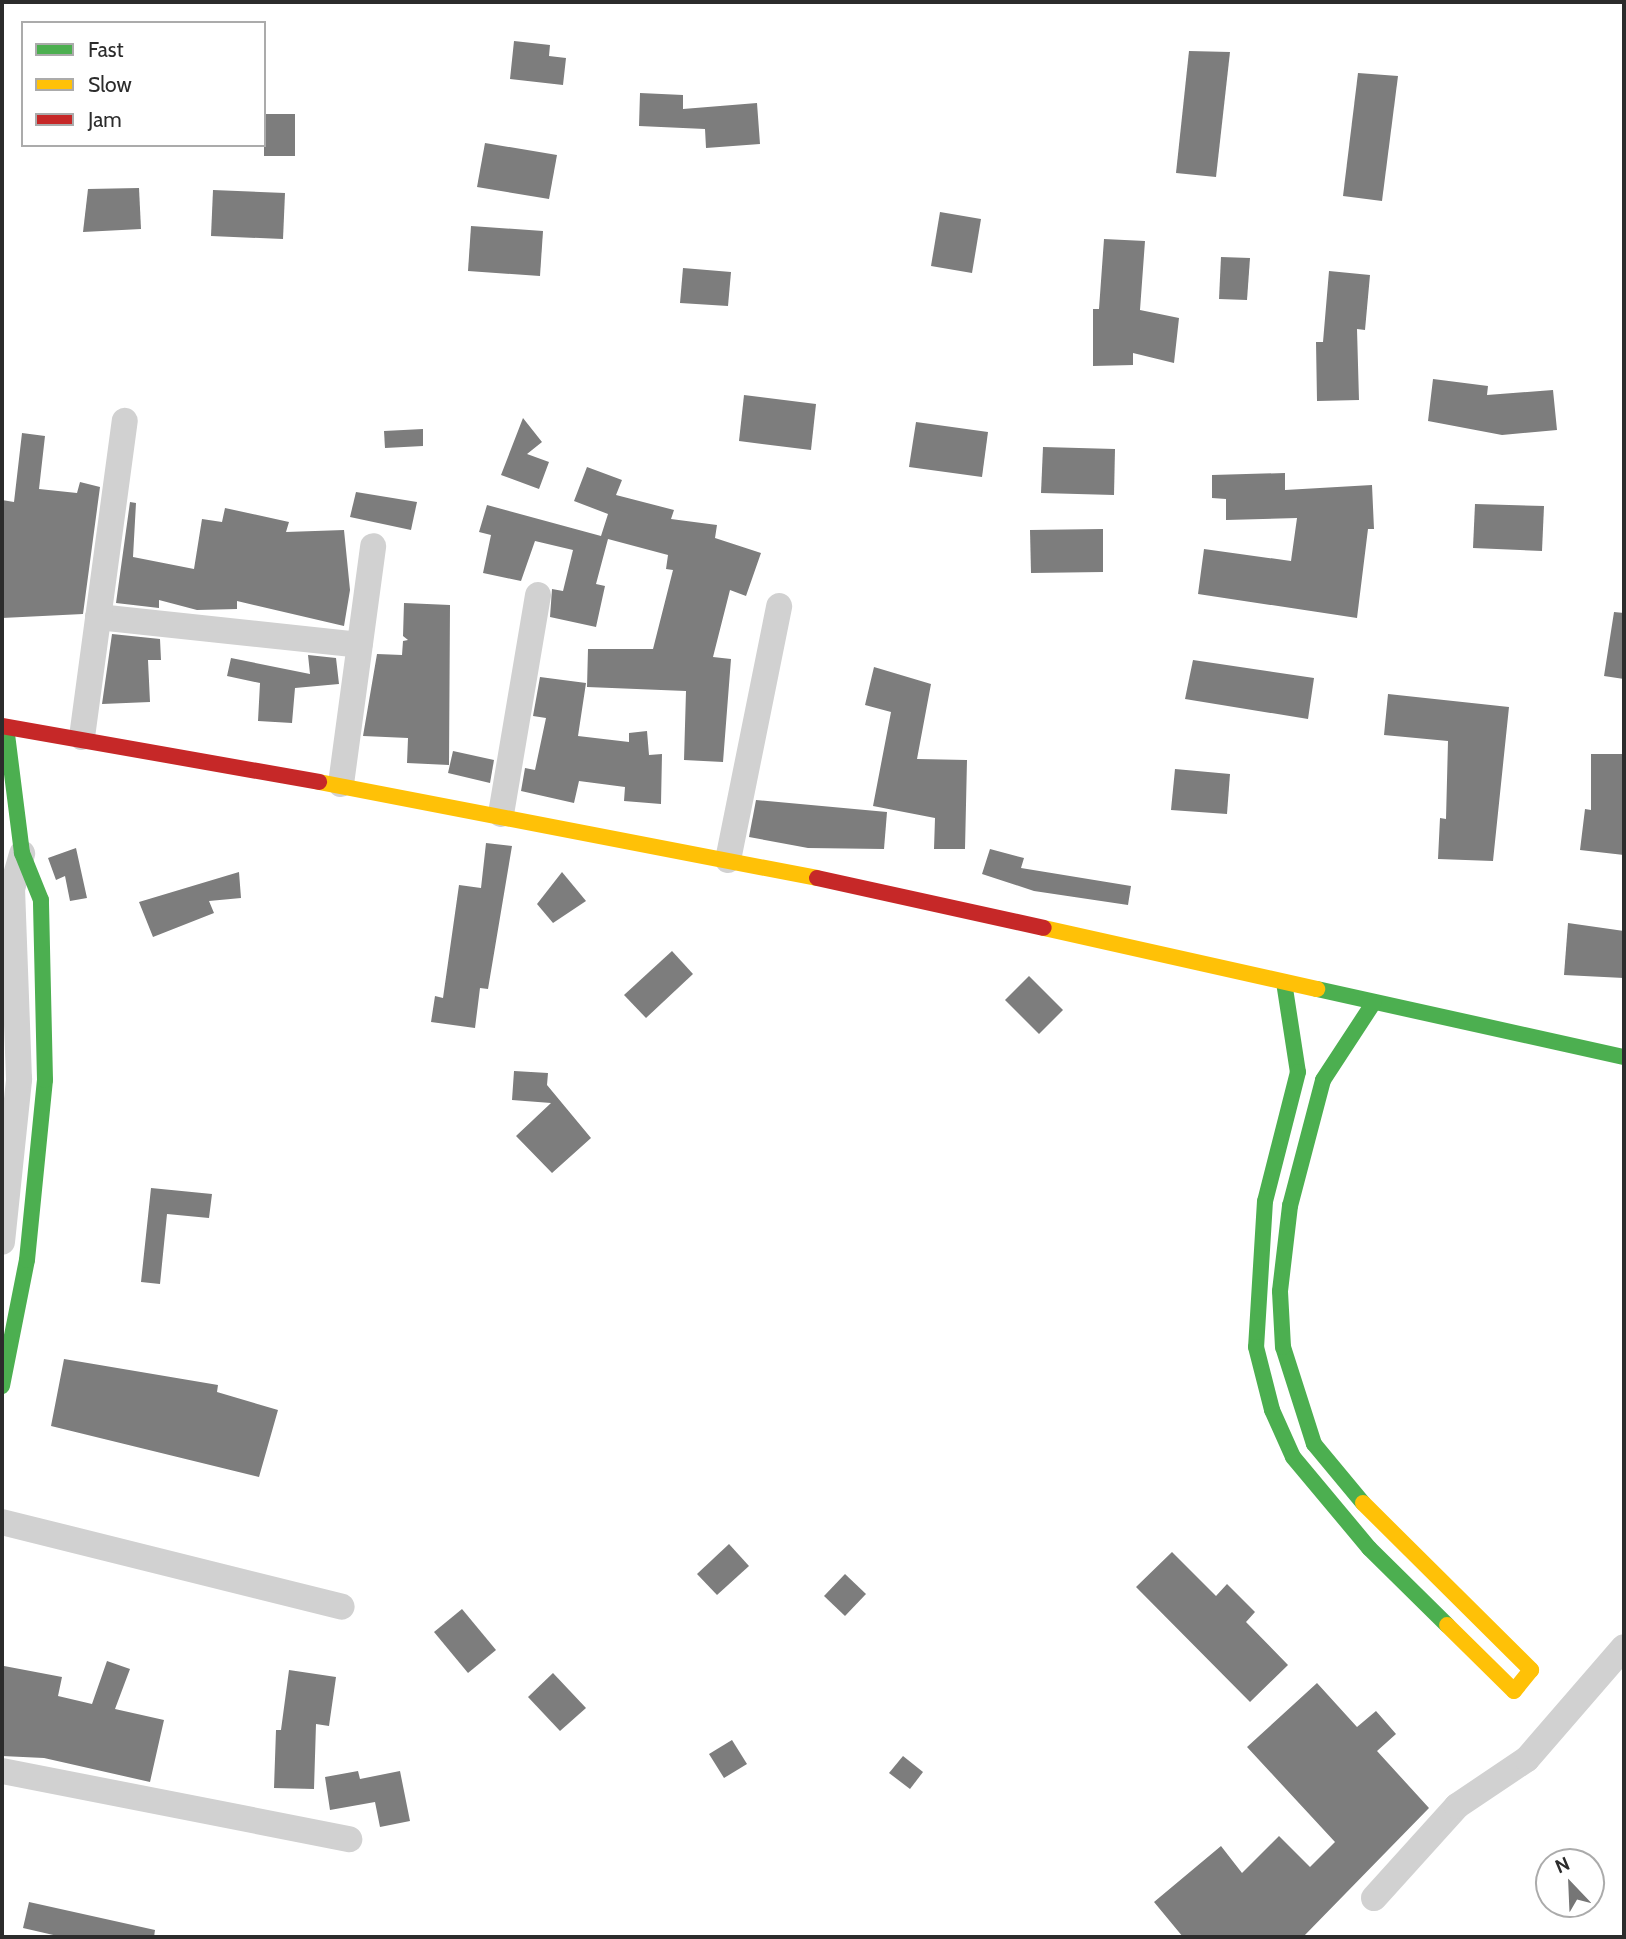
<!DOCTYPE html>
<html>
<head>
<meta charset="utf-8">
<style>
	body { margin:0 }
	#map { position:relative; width:1626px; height:1939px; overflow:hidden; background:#fff; font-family:Cabin,sans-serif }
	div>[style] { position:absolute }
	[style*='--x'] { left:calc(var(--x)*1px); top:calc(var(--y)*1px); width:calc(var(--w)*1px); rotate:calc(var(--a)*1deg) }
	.building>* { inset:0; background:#7d7d7d }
	.street>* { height:26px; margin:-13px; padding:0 13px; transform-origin:13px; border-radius:13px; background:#d1d1d1 }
	.fast>* { height:16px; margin:-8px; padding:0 8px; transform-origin:8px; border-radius:8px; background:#4caf50 }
	.slow>* { height:16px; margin:-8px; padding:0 8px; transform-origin:8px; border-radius:8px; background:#ffc107 }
	.jam>* { height:16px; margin:-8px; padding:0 8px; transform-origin:8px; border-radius:8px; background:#c62828 }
	span { translate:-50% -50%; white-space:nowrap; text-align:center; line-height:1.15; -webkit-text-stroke:7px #fff; paint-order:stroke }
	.frame { position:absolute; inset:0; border:4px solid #2c2c2c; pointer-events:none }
	.legend { position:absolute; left:21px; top:21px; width:245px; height:126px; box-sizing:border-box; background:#fff; border:2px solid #ababab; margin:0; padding:9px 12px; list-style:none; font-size:21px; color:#2c2c2c }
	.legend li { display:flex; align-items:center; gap:14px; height:35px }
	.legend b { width:35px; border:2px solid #ababab }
	.north { position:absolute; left:1535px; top:1848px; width:70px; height:70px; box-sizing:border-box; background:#fff; border:2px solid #ababab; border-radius:50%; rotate:337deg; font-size:19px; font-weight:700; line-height:28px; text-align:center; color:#2c2c2c }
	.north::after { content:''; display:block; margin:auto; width:24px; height:32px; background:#767676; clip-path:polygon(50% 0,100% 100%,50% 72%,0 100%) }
</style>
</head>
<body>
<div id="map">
	<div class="building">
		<div style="clip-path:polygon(514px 41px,550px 45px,549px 56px,566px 58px,563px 85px,510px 79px)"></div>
		<div style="clip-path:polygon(1189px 51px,1230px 52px,1216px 177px,1176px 173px)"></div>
		<div style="clip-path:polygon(1358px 73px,1398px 76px,1382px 201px,1343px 196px)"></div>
		<div style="clip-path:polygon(640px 93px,683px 95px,683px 109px,757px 103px,760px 144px,706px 148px,705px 129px,639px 126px)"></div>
		<div style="clip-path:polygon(264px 114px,295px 114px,295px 156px,264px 156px)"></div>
		<div style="clip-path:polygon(485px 143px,557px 155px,549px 199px,477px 187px)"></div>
		<div style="clip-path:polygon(139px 188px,141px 229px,83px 232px,88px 189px)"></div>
		<div style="clip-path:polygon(213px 190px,285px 193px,283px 239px,211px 236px)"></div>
		<div style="clip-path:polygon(940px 212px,981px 219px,972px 273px,931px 266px)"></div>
		<div style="clip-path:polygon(471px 226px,543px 231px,540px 276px,468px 271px)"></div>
		<div style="clip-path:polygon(1104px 239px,1145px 241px,1140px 310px,1179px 318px,1174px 363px,1133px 353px,1133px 365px,1093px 366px,1093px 309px,1099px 309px)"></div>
		<div style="clip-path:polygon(1221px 257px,1250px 258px,1247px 300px,1219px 299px)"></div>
		<div style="clip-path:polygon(683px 268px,731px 272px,728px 306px,680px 303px)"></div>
		<div style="clip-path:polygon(1329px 271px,1370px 275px,1365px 330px,1357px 329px,1359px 400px,1317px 401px,1316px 342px,1323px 342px)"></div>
		<div style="clip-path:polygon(1433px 379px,1488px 386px,1487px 395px,1553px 390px,1557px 430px,1502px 435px,1428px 421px)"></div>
		<div style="clip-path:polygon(744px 395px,816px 404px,811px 450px,739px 441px)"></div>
		<div style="clip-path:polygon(523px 418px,542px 442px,527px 454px,549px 462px,539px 489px,501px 475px)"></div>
		<div style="clip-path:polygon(916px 422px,988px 432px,982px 477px,909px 467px)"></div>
		<div style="clip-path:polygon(423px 429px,423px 446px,385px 448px,384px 431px)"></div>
		<div style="clip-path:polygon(22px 433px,45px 436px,39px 489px,77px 493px,80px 482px,100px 487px,83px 614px,2px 618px,2px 500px,14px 502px)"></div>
		<div style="clip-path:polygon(1043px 447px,1115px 449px,1114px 495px,1041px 493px)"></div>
		<div style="clip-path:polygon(587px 467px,622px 480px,616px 495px,674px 510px,671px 519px,717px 525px,715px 538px,761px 553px,746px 596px,730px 590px,713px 657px,731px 659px,723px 762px,684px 760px,686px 691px,587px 687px,588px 649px,653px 649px,673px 570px,666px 569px,668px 555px,608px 539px,596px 584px,605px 586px,596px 627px,550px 617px,552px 589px,563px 591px,573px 550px,535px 541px,521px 581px,483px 573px,491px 535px,479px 532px,487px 505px,601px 536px,608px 514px,574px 501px)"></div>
		<div style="clip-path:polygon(1285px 473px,1285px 490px,1372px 485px,1374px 529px,1368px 529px,1357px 618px,1198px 594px,1204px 549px,1291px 561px,1297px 518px,1226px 520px,1226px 499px,1212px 498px,1212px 475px)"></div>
		<div style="clip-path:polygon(356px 492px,417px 502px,411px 530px,350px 517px)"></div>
		<div style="clip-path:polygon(130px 502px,136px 503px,133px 557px,194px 569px,202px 519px,222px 522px,225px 508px,289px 522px,286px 532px,344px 530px,350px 590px,344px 626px,237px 601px,237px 609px,197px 610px,159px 600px,159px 608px,116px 603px)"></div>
		<div style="clip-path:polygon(1475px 504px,1544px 506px,1542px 551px,1473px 548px)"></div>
		<div style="clip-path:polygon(1103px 529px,1103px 572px,1031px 573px,1030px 530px)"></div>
		<div style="clip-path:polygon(404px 603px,450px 605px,449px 765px,407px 763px,408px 738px,363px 736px,377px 654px,402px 655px,403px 641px,408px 640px,403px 636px)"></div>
		<div style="clip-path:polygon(1614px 612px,1624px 613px,1624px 679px,1604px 676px)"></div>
		<div style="clip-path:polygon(112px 634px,160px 639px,161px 660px,148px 660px,150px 702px,102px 704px)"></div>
		<div style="clip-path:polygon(308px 655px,336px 658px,339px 684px,295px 688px,292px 723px,258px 721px,260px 683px,227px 676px,231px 658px,310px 674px)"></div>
		<div style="clip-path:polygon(1193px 660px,1314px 678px,1308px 719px,1185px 699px)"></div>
		<div style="clip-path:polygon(874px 667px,931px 684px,917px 759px,967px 760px,965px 849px,934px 849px,935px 818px,873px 806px,891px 712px,865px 705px)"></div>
		<div style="clip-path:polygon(540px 677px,586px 683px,578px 736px,629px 742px,629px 733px,647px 731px,649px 755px,662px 754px,661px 804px,624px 801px,625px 787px,579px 781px,574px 803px,521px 791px,525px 768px,535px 770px,546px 718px,533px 716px)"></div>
		<div style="clip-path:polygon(1388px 694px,1509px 707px,1493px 861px,1438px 859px,1440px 818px,1446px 819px,1448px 741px,1384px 735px)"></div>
		<div style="clip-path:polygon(453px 751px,494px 760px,490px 783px,448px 773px)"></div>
		<div style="clip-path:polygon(1591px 754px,1624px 754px,1624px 855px,1580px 850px,1585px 809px,1591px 810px)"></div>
		<div style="clip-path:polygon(1175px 769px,1230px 774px,1227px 814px,1171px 810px)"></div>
		<div style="clip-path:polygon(756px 800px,887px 812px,884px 849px,808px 848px,749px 837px)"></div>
		<div style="clip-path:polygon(486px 843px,512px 846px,488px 989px,480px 988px,475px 1028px,431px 1022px,435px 996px,443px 998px,459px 885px,481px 888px)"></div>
		<div style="clip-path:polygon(76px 848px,87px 898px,70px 901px,65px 876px,56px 880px,48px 858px)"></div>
		<div style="clip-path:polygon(990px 849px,1024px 858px,1021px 868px,1131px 886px,1128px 905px,1034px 891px,982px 874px)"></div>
		<div style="clip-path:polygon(239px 872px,241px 898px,209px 901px,214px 913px,153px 937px,139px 902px)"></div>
		<div style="clip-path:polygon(562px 872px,586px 901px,553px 923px,537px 904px)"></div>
		<div style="clip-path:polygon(1568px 923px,1624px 931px,1624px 978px,1564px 975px)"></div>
		<div style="clip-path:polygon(672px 951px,693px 974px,646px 1018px,624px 995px)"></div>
		<div style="clip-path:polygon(1029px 976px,1063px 1010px,1039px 1034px,1005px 1000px)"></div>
		<div style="clip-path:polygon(514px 1071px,548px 1073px,547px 1085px,591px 1138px,552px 1173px,516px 1136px,551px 1103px,512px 1100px)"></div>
		<div style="clip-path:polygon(151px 1188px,212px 1194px,209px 1218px,167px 1214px,160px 1284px,141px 1282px)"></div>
		<div style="clip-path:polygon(64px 1359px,218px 1385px,217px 1392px,278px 1410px,259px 1477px,51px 1426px)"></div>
		<div style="clip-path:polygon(729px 1544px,749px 1566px,717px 1595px,697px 1574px)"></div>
		<div style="clip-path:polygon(1172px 1552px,1216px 1596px,1227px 1584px,1255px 1612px,1246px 1622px,1288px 1665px,1250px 1702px,1136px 1587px)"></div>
		<div style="clip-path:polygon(845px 1574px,866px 1594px,845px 1616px,824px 1596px)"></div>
		<div style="clip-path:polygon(462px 1609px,496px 1650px,468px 1673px,434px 1632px)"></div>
		<div style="clip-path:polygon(107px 1661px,130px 1669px,115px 1709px,164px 1720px,150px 1782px,44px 1758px,2px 1756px,4px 1666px,62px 1677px,58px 1696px,92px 1704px)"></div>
		<div style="clip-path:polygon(289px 1670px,336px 1677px,329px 1726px,316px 1724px,314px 1789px,274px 1788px,276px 1730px,281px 1730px)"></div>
		<div style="clip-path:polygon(553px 1673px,586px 1708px,560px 1731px,528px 1697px)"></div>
		<div style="clip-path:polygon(1317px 1683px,1357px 1727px,1376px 1711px,1396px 1734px,1377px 1751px,1429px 1808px,1303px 1937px,1183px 1937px,1154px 1902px,1221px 1846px,1242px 1873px,1279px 1836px,1310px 1867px,1335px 1842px,1247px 1747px)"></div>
		<div style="clip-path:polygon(732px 1740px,747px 1764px,724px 1778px,709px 1754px)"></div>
		<div style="clip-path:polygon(903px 1756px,923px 1772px,910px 1789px,889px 1773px)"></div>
		<div style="clip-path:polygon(358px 1771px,360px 1779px,400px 1771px,410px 1821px,380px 1827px,375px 1802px,330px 1810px,325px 1777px)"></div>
		<div style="clip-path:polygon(29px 1902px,155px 1930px,154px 1937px,62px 1937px,23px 1928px)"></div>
	</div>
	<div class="street">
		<div style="--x:98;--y:617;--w:263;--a:6.1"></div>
		<div style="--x:82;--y:737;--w:319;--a:-82.3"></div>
		<div style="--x:341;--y:784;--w:240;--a:-82.3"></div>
		<div style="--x:501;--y:814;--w:222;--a:-80.4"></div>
		<div style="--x:728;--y:860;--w:259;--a:-78.6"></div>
		<div style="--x:2;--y:1242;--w:164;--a:-84"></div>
		<div style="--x:19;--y:1079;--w:190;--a:-92.1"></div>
		<div style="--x:12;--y:889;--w:37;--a:-74"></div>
		<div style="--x:2;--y:1522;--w:350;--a:14"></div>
		<div style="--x:2;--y:1771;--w:354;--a:11.1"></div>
		<div style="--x:1374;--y:1898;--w:124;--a:-47.9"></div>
		<div style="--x:1457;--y:1806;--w:84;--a:-33.9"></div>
		<div style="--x:1527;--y:1759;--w:148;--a:-49.1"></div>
	</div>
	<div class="fast">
		<div style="--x:1284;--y:982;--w:91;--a:81.2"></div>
		<div style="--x:1298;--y:1072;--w:133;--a:104.3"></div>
		<div style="--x:1265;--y:1201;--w:146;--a:93.5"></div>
		<div style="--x:1256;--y:1347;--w:65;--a:75.7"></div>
		<div style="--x:1272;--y:1410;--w:51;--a:65.9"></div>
		<div style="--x:1293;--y:1457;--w:119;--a:50.1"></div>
		<div style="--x:1369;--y:1548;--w:110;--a:44.6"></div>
		<div style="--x:1317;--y:989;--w:314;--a:12.5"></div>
		<div style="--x:2;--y:1386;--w:128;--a:-78.8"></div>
		<div style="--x:27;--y:1260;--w:181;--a:-84.3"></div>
		<div style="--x:45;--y:1080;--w:180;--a:-91.3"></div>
		<div style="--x:41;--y:900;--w:51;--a:-112"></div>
		<div style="--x:22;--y:853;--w:127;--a:-97.2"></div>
		<div style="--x:1363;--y:1503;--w:77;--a:-129.7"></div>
		<div style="--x:1314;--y:1444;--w:102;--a:-107.7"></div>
		<div style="--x:1283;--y:1347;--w:56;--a:-93.1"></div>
		<div style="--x:1280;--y:1291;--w:86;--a:-83.3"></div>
		<div style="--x:1290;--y:1206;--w:130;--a:-75.3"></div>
		<div style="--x:1323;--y:1080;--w:93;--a:-56.8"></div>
	</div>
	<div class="slow">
		<div style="--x:319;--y:782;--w:507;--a:10.91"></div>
		<div style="--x:1044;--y:928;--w:280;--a:12.6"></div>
		<div style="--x:1363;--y:1503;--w:237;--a:44.8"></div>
		<div style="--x:1531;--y:1670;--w:27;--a:129"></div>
		<div style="--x:1514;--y:1691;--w:94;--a:-135.4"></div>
	</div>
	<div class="jam">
		<div style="--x:2;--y:726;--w:322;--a:10"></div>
		<div style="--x:817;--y:878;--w:232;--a:12.4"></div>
	</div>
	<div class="frame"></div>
	<ul class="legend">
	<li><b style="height:9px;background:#4caf50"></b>Fast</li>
	<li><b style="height:9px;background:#ffc107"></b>Slow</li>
	<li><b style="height:9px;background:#c62828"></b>Jam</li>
	</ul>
	<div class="north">N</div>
</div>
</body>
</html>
